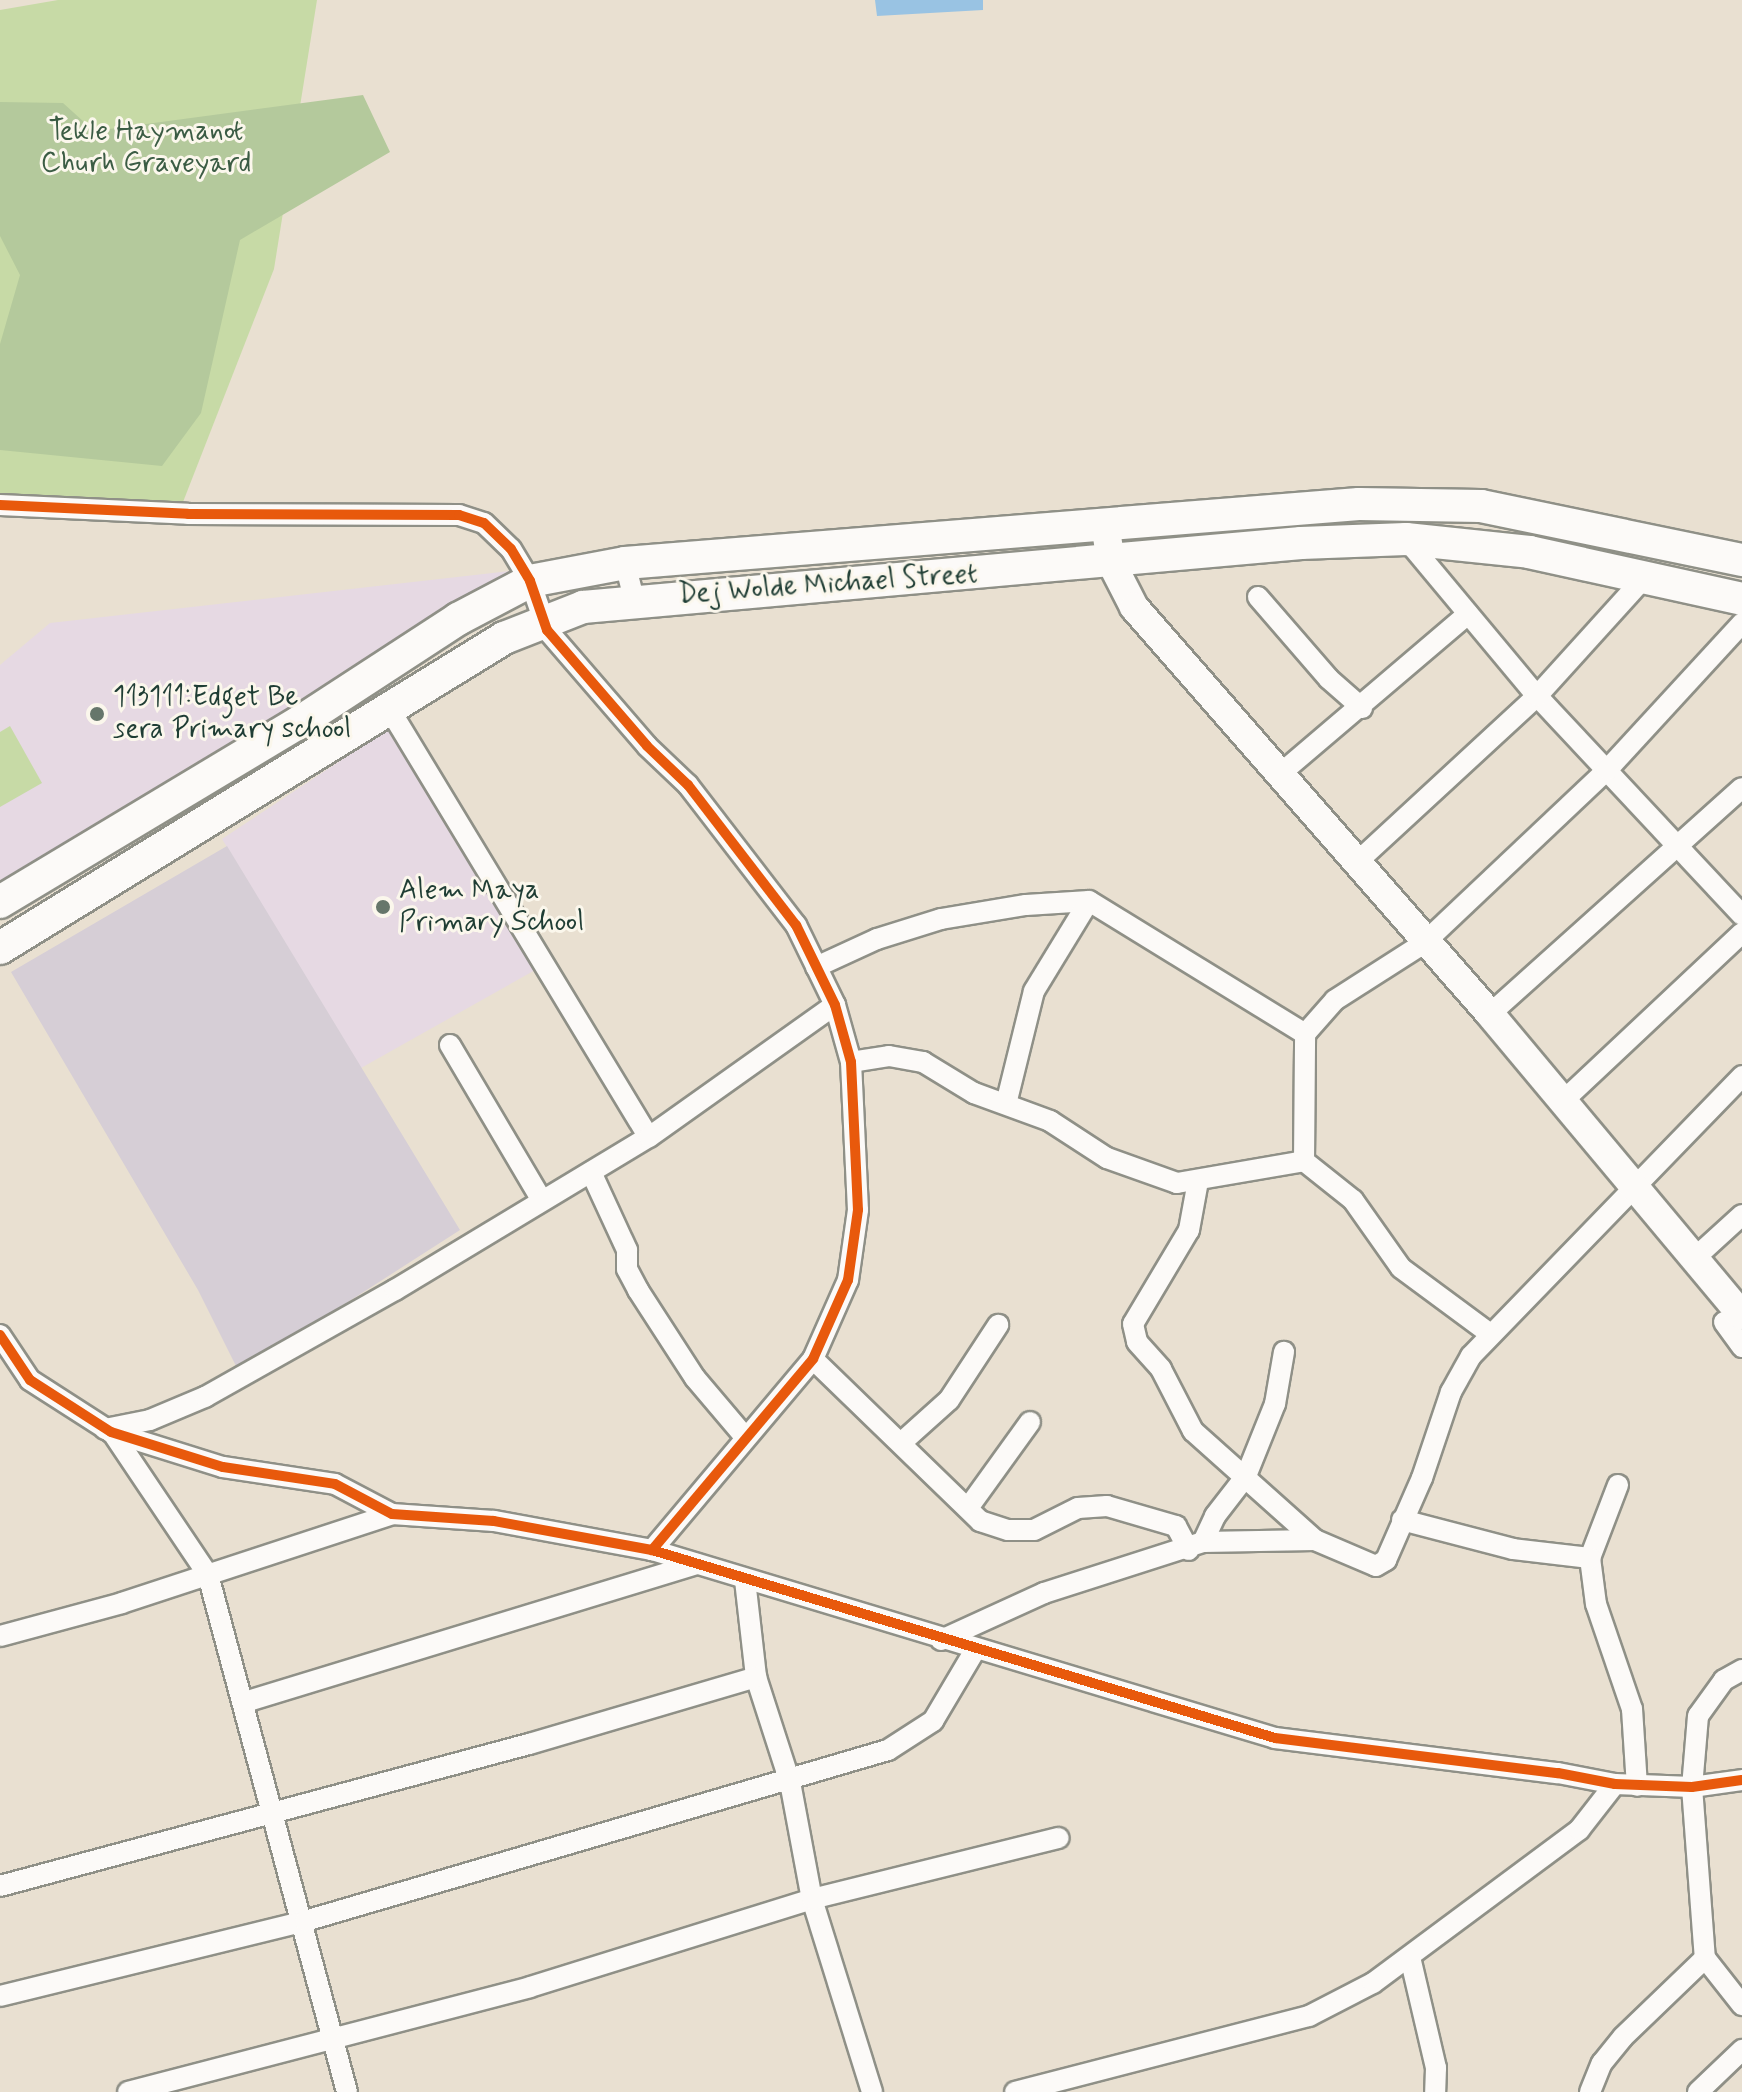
<!DOCTYPE html>
<html>
<head>
<meta charset="utf-8">
<style>
	body { margin:0 }
	#map { position:relative; width:1742px; height:2092px; overflow:hidden; background:#e9e0d1; font-family:Mynerve,sans-serif }
	div>[style] { position:absolute }
	[style*='--x'] { left:calc(var(--x)*1px); top:calc(var(--y)*1px); width:calc(var(--w)*1px); rotate:calc(var(--a)*1deg) }
	.built>* { inset:0; background:#e6d9e3 }
	.industrial>* { inset:0; background:#d6ced6 }
	.green>* { inset:0; background:#c7daa6 }
	.forest>* { inset:0; background:#b4c99c }
	.water>* { inset:0; background:#99c3e3 }
	.roads { filter:drop-shadow(2px 0 #8f9087) drop-shadow(-2px 0 #8f9087) drop-shadow(0 2px #8f9087) drop-shadow(0 -2px #8f9087) }
	.minor>* { height:20px; margin:-10px; padding:0 10px; transform-origin:10px; border-radius:10px; background:#fcfaf8 }
	.secondary>* { height:28px; margin:-14px; padding:0 14px; transform-origin:14px; border-radius:14px; background:#fcfaf8 }
	.primary>* { height:32px; margin:-16px; padding:0 16px; transform-origin:16px; border-radius:16px; background:#fcfaf8 }
	.cycleway>* { height:10px; margin:-5px; padding:0 5px; transform-origin:5px; border-radius:5px; background:#e8590c }
	.dots>* { width:22px; height:22px; translate:-50% -50%; box-sizing:border-box; border:4px solid #fbf7ec; border-radius:50% }
	span { translate:-50% -50%; white-space:nowrap; text-align:center; line-height:1.15; -webkit-text-stroke:6px #fbf7ec; paint-order:stroke }
	.park-label { font-size:28px; color:#3b5c44 }
	.street-label { font-size:28px; color:#1f3d34 }
	.poi-label { font-size:28px; color:#1f3d34 }
	.left { translate:0 -50%; text-align:left }
</style>
</head>
<body>
<div id="map">
	<div class="built">
		<div style="clip-path:polygon(518px 570px,0 893px,0 665px,50px 623px)"></div>
		<div style="clip-path:polygon(393px 726px,537px 969px,361px 1068px,222px 839px)"></div>
	</div>
	<div class="industrial">
		<div style="clip-path:polygon(227px 846px,460px 1230px,239px 1372px,198px 1290px,11px 972px)"></div>
	</div>
	<div class="green">
		<div style="clip-path:polygon(58px 0,317px 0,274px 269px,183px 502px,0 496px,0 10px)"></div>
		<div style="clip-path:polygon(10px 726px,42px 783px,0 807px,0 732px)"></div>
	</div>
	<div class="forest">
		<div style="clip-path:polygon(363px 95px,390px 152px,240px 240px,201px 413px,162px 466px,0 450px,0 344px,20px 275px,0 236px,0 102px,63px 103px,94px 131px)"></div>
	</div>
	<div class="water">
		<div style="clip-path:polygon(875px 0,983px 0,983px 10px,877px 16px)"></div>
	</div>
	<div class="roads">
		<div class="minor">
			<div style="--x:0;--y:505;--w:188;--a:2.7"></div>
			<div style="--x:188;--y:514;--w:271;--a:0.2"></div>
			<div style="--x:459;--y:515;--w:26;--a:18"></div>
			<div style="--x:484;--y:523;--w:37;--a:44"></div>
			<div style="--x:511;--y:549;--w:37;--a:59"></div>
			<div style="--x:530;--y:581;--w:52;--a:70.9"></div>
			<div style="--x:547;--y:630;--w:153;--a:49.2"></div>
			<div style="--x:647;--y:746;--w:57;--a:43.6"></div>
			<div style="--x:688;--y:785;--w:177;--a:52.4"></div>
			<div style="--x:796;--y:925;--w:89;--a:64"></div>
			<div style="--x:835;--y:1005;--w:59;--a:74.3"></div>
			<div style="--x:851;--y:1062;--w:148;--a:87.3"></div>
			<div style="--x:858;--y:1210;--w:71;--a:98.1"></div>
			<div style="--x:848;--y:1280;--w:86;--a:113.9"></div>
			<div style="--x:813;--y:1359;--w:250;--a:130.1"></div>
			<div style="--x:1406;--y:539;--w:204;--a:50.2"></div>
			<div style="--x:1537;--y:696;--w:300;--a:46.9"></div>
			<div style="--x:625;--y:563;--w:38;--a:76"></div>
			<div style="--x:1258;--y:597;--w:108;--a:49.1"></div>
			<div style="--x:1329;--y:679;--w:44;--a:41.3"></div>
			<div style="--x:390;--y:710;--w:499;--a:58.8"></div>
			<div style="--x:1280;--y:774;--w:247;--a:-40.4"></div>
			<div style="--x:1355;--y:864;--w:248;--a:-42.7"></div>
			<div style="--x:1537;--y:696;--w:161;--a:-47.8"></div>
			<div style="--x:816;--y:967;--w:67;--a:-24.7"></div>
			<div style="--x:877;--y:939;--w:67;--a:-17.4"></div>
			<div style="--x:941;--y:919;--w:86;--a:-9.4"></div>
			<div style="--x:1026;--y:905;--w:63;--a:-3.6"></div>
			<div style="--x:1089;--y:901;--w:254;--a:31.6"></div>
			<div style="--x:1490;--y:1014;--w:338;--a:-41.9"></div>
			<div style="--x:450;--y:1045;--w:179;--a:59.4"></div>
			<div style="--x:851;--y:1062;--w:38;--a:-9"></div>
			<div style="--x:889;--y:1056;--w:35;--a:10"></div>
			<div style="--x:923;--y:1062;--w:60;--a:31.3"></div>
			<div style="--x:974;--y:1093;--w:81;--a:20.2"></div>
			<div style="--x:1050;--y:1121;--w:68;--a:33"></div>
			<div style="--x:1107;--y:1158;--w:74;--a:19.7"></div>
			<div style="--x:1177;--y:1183;--w:129;--a:-9.8"></div>
			<div style="--x:1304;--y:1161;--w:63;--a:38.5"></div>
			<div style="--x:1353;--y:1200;--w:83;--a:54.8"></div>
			<div style="--x:1401;--y:1268;--w:109;--a:36.5"></div>
			<div style="--x:1563;--y:1101;--w:245;--a:-43.2"></div>
			<div style="--x:1006;--y:1104;--w:116;--a:-76.1"></div>
			<div style="--x:1034;--y:991;--w:105;--a:-58.6"></div>
			<div style="--x:1304;--y:1161;--w:127;--a:-89.5"></div>
			<div style="--x:1305;--y:1034;--w:45;--a:-48.6"></div>
			<div style="--x:1335;--y:1000;--w:106;--a:-32.6"></div>
			<div style="--x:1424;--y:943;--w:252;--a:-43.4"></div>
			<div style="--x:1607;--y:770;--w:200;--a:-47.4"></div>
			<div style="--x:591;--y:1172;--w:86;--a:65.2"></div>
			<div style="--x:627;--y:1250;--w:19;--a:90"></div>
			<div style="--x:627;--y:1269;--w:24;--a:62"></div>
			<div style="--x:638;--y:1290;--w:105;--a:57.1"></div>
			<div style="--x:695;--y:1378;--w:77;--a:49.7"></div>
			<div style="--x:1198;--y:1181;--w:50;--a:100.4"></div>
			<div style="--x:1189;--y:1230;--w:109;--a:120.8"></div>
			<div style="--x:1133;--y:1324;--w:18;--a:77"></div>
			<div style="--x:1137;--y:1342;--w:36;--a:48"></div>
			<div style="--x:1161;--y:1369;--w:70;--a:62.7"></div>
			<div style="--x:1193;--y:1431;--w:164;--a:41.8"></div>
			<div style="--x:1315;--y:1540;--w:66;--a:23.1"></div>
			<div style="--x:1376;--y:1566;--w:12;--a:-31"></div>
			<div style="--x:1386;--y:1560;--w:90;--a:-66.3"></div>
			<div style="--x:1422;--y:1478;--w:91;--a:-71.4"></div>
			<div style="--x:1451;--y:1392;--w:41;--a:-60.9"></div>
			<div style="--x:1471;--y:1356;--w:390;--a:-45.9"></div>
			<div style="--x:1697;--y:1256;--w:61;--a:-42.3"></div>
			<div style="--x:1724;--y:1322;--w:31;--a:54"></div>
			<div style="--x:0;--y:1335;--w:54;--a:56.3"></div>
			<div style="--x:30;--y:1380;--w:96;--a:32.7"></div>
			<div style="--x:111;--y:1432;--w:117;--a:17.4"></div>
			<div style="--x:223;--y:1467;--w:113;--a:8.6"></div>
			<div style="--x:335;--y:1484;--w:64;--a:27.8"></div>
			<div style="--x:392;--y:1514;--w:102;--a:3.9"></div>
			<div style="--x:494;--y:1521;--w:161;--a:10.4"></div>
			<div style="--x:652;--y:1550;--w:651;--a:16.79"></div>
			<div style="--x:1275;--y:1738;--w:285;--a:7.1"></div>
			<div style="--x:1558;--y:1773;--w:58;--a:10.9"></div>
			<div style="--x:1615;--y:1784;--w:77;--a:2.2"></div>
			<div style="--x:1692;--y:1787;--w:50;--a:-8"></div>
			<div style="--x:813;--y:1359;--w:233;--a:44.1"></div>
			<div style="--x:980;--y:1521;--w:29;--a:18"></div>
			<div style="--x:1008;--y:1530;--w:26;--a:0"></div>
			<div style="--x:1034;--y:1530;--w:49;--a:-26.6"></div>
			<div style="--x:1078;--y:1508;--w:29;--a:-4"></div>
			<div style="--x:1107;--y:1506;--w:72;--a:16.2"></div>
			<div style="--x:1176;--y:1526;--w:27;--a:62"></div>
			<div style="--x:105;--y:1429;--w:46;--a:-11.3"></div>
			<div style="--x:150;--y:1420;--w:60;--a:-22.7"></div>
			<div style="--x:205;--y:1397;--w:218;--a:-29.4"></div>
			<div style="--x:395;--y:1290;--w:297;--a:-31.1"></div>
			<div style="--x:649;--y:1137;--w:228;--a:-35.4"></div>
			<div style="--x:112;--y:1432;--w:172;--a:56.1"></div>
			<div style="--x:208;--y:1575;--w:535;--a:74.95"></div>
			<div style="--x:901;--y:1443;--w:64;--a:-41.9"></div>
			<div style="--x:949;--y:1400;--w:90;--a:-56.8"></div>
			<div style="--x:1618;--y:1485;--w:78;--a:111"></div>
			<div style="--x:1590;--y:1558;--w:46;--a:82.6"></div>
			<div style="--x:1596;--y:1604;--w:111;--a:71.1"></div>
			<div style="--x:1632;--y:1709;--w:77;--a:86.3"></div>
			<div style="--x:968;--y:1508;--w:106;--a:-54.2"></div>
			<div style="--x:1402;--y:1520;--w:115;--a:14.6"></div>
			<div style="--x:1513;--y:1549;--w:78;--a:6.7"></div>
			<div style="--x:1203;--y:1542;--w:29;--a:-65"></div>
			<div style="--x:1215;--y:1516;--w:51;--a:-52.2"></div>
			<div style="--x:1246;--y:1476;--w:78;--a:-68.1"></div>
			<div style="--x:1275;--y:1404;--w:53;--a:-80.2"></div>
			<div style="--x:745;--y:1580;--w:98;--a:83.5"></div>
			<div style="--x:756;--y:1677;--w:110;--a:72.1"></div>
			<div style="--x:790;--y:1782;--w:119;--a:79.4"></div>
			<div style="--x:812;--y:1899;--w:202;--a:72.7"></div>
			<div style="--x:0;--y:1636;--w:126;--a:-15.1"></div>
			<div style="--x:122;--y:1603;--w:284;--a:-18.2"></div>
			<div style="--x:941;--y:1640;--w:113;--a:-24.5"></div>
			<div style="--x:1044;--y:1593;--w:167;--a:-17.8"></div>
			<div style="--x:1203;--y:1542;--w:112;--a:-1"></div>
			<div style="--x:1742;--y:1670;--w:21;--a:151"></div>
			<div style="--x:1724;--y:1680;--w:44;--a:125.8"></div>
			<div style="--x:1698;--y:1716;--w:71;--a:94.8"></div>
			<div style="--x:1692;--y:1787;--w:171;--a:85.7"></div>
			<div style="--x:1705;--y:1958;--w:60;--a:51.8"></div>
			<div style="--x:245;--y:1702;--w:472;--a:-17"></div>
			<div style="--x:0;--y:1886;--w:548;--a:-15.03"></div>
			<div style="--x:529;--y:1744;--w:237;--a:-16.4"></div>
			<div style="--x:1410;--y:1957;--w:114;--a:76.8"></div>
			<div style="--x:1436;--y:2068;--w:24;--a:92"></div>
			<div style="--x:0;--y:1996;--w:314;--a:-13.8"></div>
			<div style="--x:305;--y:1921;--w:608;--a:-16.35"></div>
			<div style="--x:888;--y:1750;--w:54;--a:-32.8"></div>
			<div style="--x:933;--y:1721;--w:80;--a:-59.3"></div>
			<div style="--x:128;--y:2092;--w:415;--a:-14.6"></div>
			<div style="--x:530;--y:1987;--w:295;--a:-17.3"></div>
			<div style="--x:812;--y:1899;--w:254;--a:-13.9"></div>
			<div style="--x:1015;--y:2092;--w:304;--a:-14.5"></div>
			<div style="--x:1309;--y:2016;--w:72;--a:-27.3"></div>
			<div style="--x:1373;--y:1983;--w:257;--a:-36.6"></div>
			<div style="--x:1579;--y:1830;--w:58;--a:-52"></div>
			<div style="--x:1590;--y:2092;--w:31;--a:-68"></div>
			<div style="--x:1602;--y:2063;--w:33;--a:-51"></div>
			<div style="--x:1623;--y:2037;--w:114;--a:-43.9"></div>
			<div style="--x:1698;--y:2092;--w:61;--a:-43.7"></div>
		</div>
		<div class="secondary">
			<div style="--x:1105;--y:524;--w:38;--a:81"></div>
			<div style="--x:1111;--y:562;--w:51;--a:62.9"></div>
			<div style="--x:1134;--y:607;--w:541;--a:48.82"></div>
			<div style="--x:1490;--y:1014;--w:393;--a:50.1"></div>
		</div>
		<div class="primary">
			<div style="--x:0;--y:902;--w:350;--a:-31"></div>
			<div style="--x:300;--y:722;--w:189;--a:-33.1"></div>
			<div style="--x:458;--y:619;--w:81;--a:-27.8"></div>
			<div style="--x:530;--y:581;--w:97;--a:-10.7"></div>
			<div style="--x:625;--y:563;--w:736;--a:-4.6"></div>
			<div style="--x:1359;--y:504;--w:122;--a:0.9"></div>
			<div style="--x:1481;--y:506;--w:267;--a:11.7"></div>
			<div style="--x:0;--y:948;--w:592;--a:-31.59"></div>
			<div style="--x:504;--y:638;--w:85;--a:-21.4"></div>
			<div style="--x:583;--y:607;--w:721;--a:-5.09"></div>
			<div style="--x:1301;--y:543;--w:105;--a:-2.2"></div>
			<div style="--x:1406;--y:539;--w:124;--a:6"></div>
			<div style="--x:1529;--y:552;--w:218;--a:12.4"></div>
		</div>
	</div>
	<div class="cycleway">
		<div style="--x:0;--y:505;--w:188;--a:2.7"></div>
		<div style="--x:188;--y:514;--w:271;--a:0.2"></div>
		<div style="--x:459;--y:515;--w:26;--a:18"></div>
		<div style="--x:484;--y:523;--w:37;--a:44"></div>
		<div style="--x:511;--y:549;--w:37;--a:59"></div>
		<div style="--x:530;--y:581;--w:52;--a:70.9"></div>
		<div style="--x:547;--y:630;--w:153;--a:49.2"></div>
		<div style="--x:647;--y:746;--w:57;--a:43.6"></div>
		<div style="--x:688;--y:785;--w:177;--a:52.4"></div>
		<div style="--x:796;--y:925;--w:89;--a:64"></div>
		<div style="--x:835;--y:1005;--w:59;--a:74.3"></div>
		<div style="--x:851;--y:1062;--w:148;--a:87.3"></div>
		<div style="--x:858;--y:1210;--w:71;--a:98.1"></div>
		<div style="--x:848;--y:1280;--w:86;--a:113.9"></div>
		<div style="--x:813;--y:1359;--w:250;--a:130.1"></div>
		<div style="--x:0;--y:1335;--w:54;--a:56.3"></div>
		<div style="--x:30;--y:1380;--w:96;--a:32.7"></div>
		<div style="--x:111;--y:1432;--w:117;--a:17.4"></div>
		<div style="--x:223;--y:1467;--w:113;--a:8.6"></div>
		<div style="--x:335;--y:1484;--w:64;--a:27.8"></div>
		<div style="--x:392;--y:1514;--w:102;--a:3.9"></div>
		<div style="--x:494;--y:1521;--w:161;--a:10.4"></div>
		<div style="--x:652;--y:1550;--w:651;--a:16.79"></div>
		<div style="--x:1275;--y:1738;--w:285;--a:7.1"></div>
		<div style="--x:1558;--y:1773;--w:58;--a:10.9"></div>
		<div style="--x:1615;--y:1784;--w:77;--a:2.2"></div>
		<div style="--x:1692;--y:1787;--w:50;--a:-8"></div>
	</div>
	<div class="dots">
		<div style="left:97px;top:714px;background:#66766b"></div>
		<div style="left:383px;top:907px;background:#66766b"></div>
	</div>
	<div class="park-label">
		<span style="left:146px;top:148px">Tekle Haymanot<br>Churh Graveyard</span>
	</div>
	<div class="street-label">
		<span style="left:828px;top:585px;rotate:-4deg">Dej Wolde Michael Street</span>
	</div>
	<div class="poi-label">
		<span class="left" style="left:113px;top:714px">113111:Edget Be<br>sera Primary school</span>
		<span class="left" style="left:399px;top:907px">Alem Maya<br>Primary School</span>
	</div>
</div>
</body>
</html>
